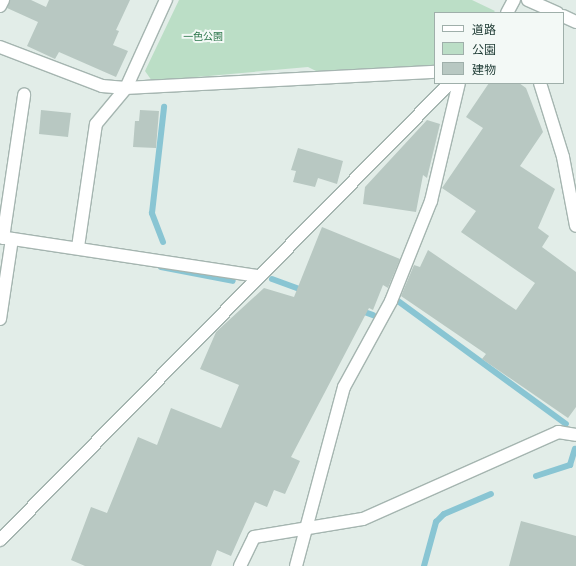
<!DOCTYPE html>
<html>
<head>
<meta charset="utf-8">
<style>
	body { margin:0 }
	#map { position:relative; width:576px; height:566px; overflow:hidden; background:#e2ede8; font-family:"Varela Round","Noto Sans JP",sans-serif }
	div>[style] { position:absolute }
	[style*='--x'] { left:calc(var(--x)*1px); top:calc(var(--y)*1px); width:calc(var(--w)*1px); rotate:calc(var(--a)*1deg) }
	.green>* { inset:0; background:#bbdec6 }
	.stream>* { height:6px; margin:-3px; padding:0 3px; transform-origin:3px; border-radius:3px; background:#89c5d3 }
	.building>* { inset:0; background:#b8c8c2 }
	.roads { filter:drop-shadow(1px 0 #a5b5b0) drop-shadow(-1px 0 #a5b5b0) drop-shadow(0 1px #a5b5b0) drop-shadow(0 -1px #a5b5b0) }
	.street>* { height:12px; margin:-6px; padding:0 6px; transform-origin:6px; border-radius:6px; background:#fff }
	span { translate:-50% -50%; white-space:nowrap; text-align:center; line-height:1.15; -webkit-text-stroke:4px #f3f9f6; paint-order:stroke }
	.park-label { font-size:10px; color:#2b764a }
	.legend { position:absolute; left:434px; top:12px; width:130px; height:72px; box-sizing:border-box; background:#f3f9f6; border:1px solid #9fafaa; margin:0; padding:5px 7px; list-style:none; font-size:12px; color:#223f38 }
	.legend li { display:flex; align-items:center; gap:8px; height:20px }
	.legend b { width:20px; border:1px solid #9fafaa }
</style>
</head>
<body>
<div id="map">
	<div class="green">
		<div style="clip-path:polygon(179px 0,472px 0,495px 11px,493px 13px,435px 13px,435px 65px,316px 71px,308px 67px,152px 81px,145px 71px)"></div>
	</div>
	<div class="stream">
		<div style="--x:163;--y:242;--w:31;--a:-111"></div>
		<div style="--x:152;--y:213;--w:107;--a:-83.5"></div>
		<div style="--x:161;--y:267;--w:73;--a:11"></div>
		<div style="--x:272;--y:279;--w:35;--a:20"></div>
		<div style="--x:398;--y:301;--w:208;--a:36.2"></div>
		<div style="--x:359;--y:310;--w:15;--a:20"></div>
		<div style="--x:536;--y:476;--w:36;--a:-18"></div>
		<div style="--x:570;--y:465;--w:17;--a:-73"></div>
		<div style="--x:424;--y:566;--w:46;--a:-74.7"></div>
		<div style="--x:436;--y:522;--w:11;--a:-45"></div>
		<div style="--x:444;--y:514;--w:51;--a:-23.1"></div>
	</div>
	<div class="building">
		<div style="clip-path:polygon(10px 0,31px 0,46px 7px,49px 0,130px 0,116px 30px,119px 31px,113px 45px,128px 51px,116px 77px,59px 52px,55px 59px,27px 46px,38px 22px,7px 8px)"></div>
		<div style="clip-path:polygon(489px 83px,519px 83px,526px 88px,543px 132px,520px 166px,555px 189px,538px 228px,549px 236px,542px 247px,576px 272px,576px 407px,568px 418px,482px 359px,486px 354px,401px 296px,414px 265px,420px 267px,428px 250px,516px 310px,535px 283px,461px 232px,476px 211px,442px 188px,483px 128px,466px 117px)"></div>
		<div style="clip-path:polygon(41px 110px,71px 113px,68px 137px,39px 134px)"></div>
		<div style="clip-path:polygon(140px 110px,159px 111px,156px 148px,133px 147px,135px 121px,139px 121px)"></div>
		<div style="clip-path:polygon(427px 120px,440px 124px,427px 178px,423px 175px,416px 212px,363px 204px,365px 187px)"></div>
		<div style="clip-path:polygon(298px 148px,343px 161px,337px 184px,318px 178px,315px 187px,293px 182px,296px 171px,291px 170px)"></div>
		<div style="clip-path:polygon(322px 227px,400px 259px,388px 288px,383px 285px,373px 310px,369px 308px,291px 457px,300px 461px,285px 494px,274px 490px,267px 507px,255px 502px,231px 556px,217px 550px,211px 566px,85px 566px,71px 560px,91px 507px,107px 513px,138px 437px,157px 445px,171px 408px,221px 428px,239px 385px,200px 369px,216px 332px,264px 288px,294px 297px)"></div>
		<div style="clip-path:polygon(521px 521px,576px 536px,576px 566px,509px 566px)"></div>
	</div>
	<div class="roads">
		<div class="street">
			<div style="--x:528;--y:0;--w:32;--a:24"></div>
			<div style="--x:0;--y:6;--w:7;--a:-63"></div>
			<div style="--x:507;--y:13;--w:15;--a:-62"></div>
			<div style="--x:563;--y:16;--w:14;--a:25"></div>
			<div style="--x:0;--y:47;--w:109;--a:20.9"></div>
			<div style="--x:102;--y:86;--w:24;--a:5"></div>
			<div style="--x:126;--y:88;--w:309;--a:-3"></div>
			<div style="--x:540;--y:83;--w:77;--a:72.7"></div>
			<div style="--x:563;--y:157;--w:70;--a:79.3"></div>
			<div style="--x:0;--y:237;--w:262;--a:8.6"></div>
			<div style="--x:3;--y:238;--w:145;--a:-81.6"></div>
			<div style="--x:78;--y:247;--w:124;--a:-81.7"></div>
			<div style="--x:96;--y:124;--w:47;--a:-50.2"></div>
			<div style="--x:126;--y:88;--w:97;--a:-65.6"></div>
			<div style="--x:0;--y:319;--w:81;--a:-81.5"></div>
			<div style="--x:0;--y:540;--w:641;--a:-45.44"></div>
			<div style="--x:240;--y:566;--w:32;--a:-64"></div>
			<div style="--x:254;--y:537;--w:110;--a:-9.4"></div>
			<div style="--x:363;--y:519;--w:214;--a:-24"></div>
			<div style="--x:558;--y:432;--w:18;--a:9"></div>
			<div style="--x:296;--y:566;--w:185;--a:-75"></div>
			<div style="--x:344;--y:387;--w:98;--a:-61.3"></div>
			<div style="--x:391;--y:301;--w:108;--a:-68.2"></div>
			<div style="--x:431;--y:201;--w:121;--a:-76.7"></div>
		</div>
	</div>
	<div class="park-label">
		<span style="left:203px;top:38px">一色公園</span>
	</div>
	<ul class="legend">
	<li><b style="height:5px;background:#fff"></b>道路</li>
	<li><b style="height:11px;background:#bbdec6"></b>公園</li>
	<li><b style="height:11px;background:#b8c8c2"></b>建物</li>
	</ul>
</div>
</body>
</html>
